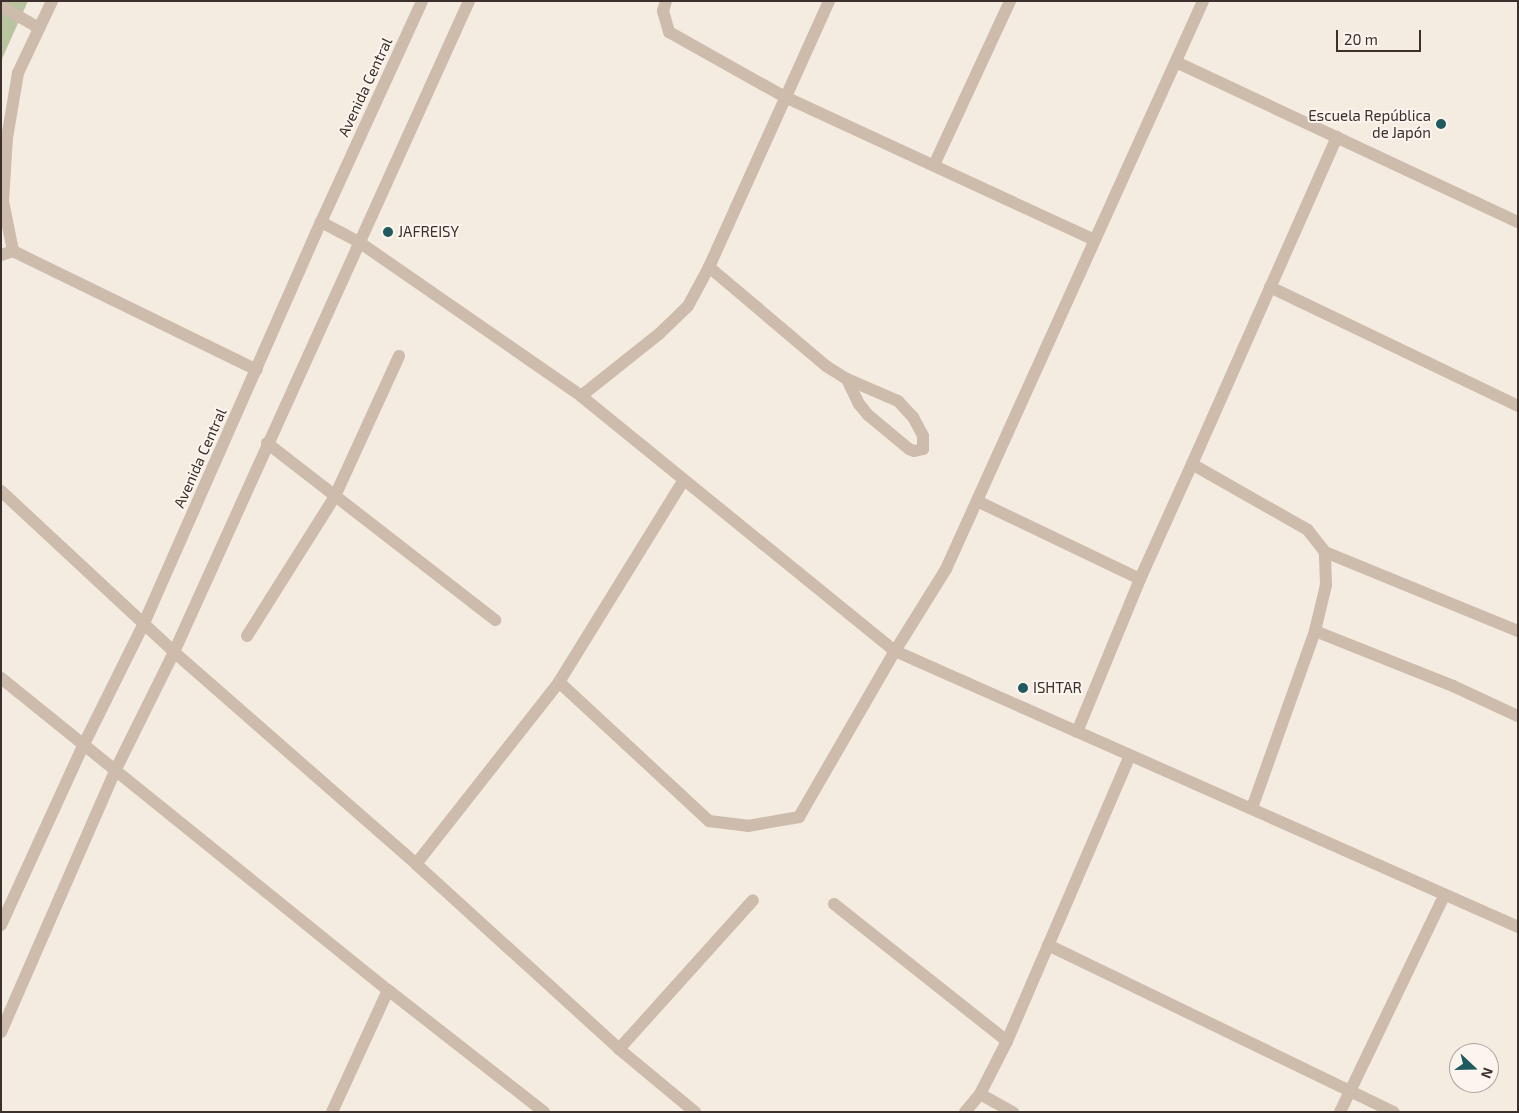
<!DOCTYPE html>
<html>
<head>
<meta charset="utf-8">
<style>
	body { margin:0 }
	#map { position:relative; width:1519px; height:1113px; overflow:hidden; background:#f4ebe1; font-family:"Exo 2",sans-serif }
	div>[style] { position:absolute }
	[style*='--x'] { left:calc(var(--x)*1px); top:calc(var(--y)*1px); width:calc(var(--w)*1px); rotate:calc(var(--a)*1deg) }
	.green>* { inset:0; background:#b8c4a0 }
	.lane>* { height:12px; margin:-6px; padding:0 6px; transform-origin:6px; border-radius:6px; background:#cdbbac }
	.street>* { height:12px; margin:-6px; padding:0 6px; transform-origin:6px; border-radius:6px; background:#cdbbac }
	.dots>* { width:14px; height:14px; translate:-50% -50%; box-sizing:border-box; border:2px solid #fbf5ee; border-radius:50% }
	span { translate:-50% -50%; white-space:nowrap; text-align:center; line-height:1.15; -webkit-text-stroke:4px #fbf5ee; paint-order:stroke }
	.street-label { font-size:15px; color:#3b302b }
	.poi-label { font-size:15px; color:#3b302b }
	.right { translate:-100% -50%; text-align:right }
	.left { translate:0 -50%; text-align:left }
	.frame { position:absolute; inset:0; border:2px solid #3b302b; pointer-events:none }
	.north { position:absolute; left:1449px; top:1043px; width:50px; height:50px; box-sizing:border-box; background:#fbf5ee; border:1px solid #aea6a0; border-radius:50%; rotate:111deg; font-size:14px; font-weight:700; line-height:20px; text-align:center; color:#3b302b }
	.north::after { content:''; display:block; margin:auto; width:18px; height:22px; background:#1f5a5e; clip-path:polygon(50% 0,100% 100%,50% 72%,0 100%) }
	.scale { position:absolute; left:1336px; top:30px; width:85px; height:22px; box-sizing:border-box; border:2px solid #3b302b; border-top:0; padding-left:6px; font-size:15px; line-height:18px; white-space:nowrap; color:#3b302b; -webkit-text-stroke:4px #fbf5ee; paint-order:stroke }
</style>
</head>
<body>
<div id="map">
	<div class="green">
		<div style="clip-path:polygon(1px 1px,28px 1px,1px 61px)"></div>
	</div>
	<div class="lane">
		<div style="--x:267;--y:443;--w:289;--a:37.8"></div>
		<div style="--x:247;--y:636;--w:165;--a:-57.8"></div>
		<div style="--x:335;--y:496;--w:154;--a:-65.4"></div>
		<div style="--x:559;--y:682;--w:205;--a:42.8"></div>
		<div style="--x:709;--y:821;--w:39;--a:7"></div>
		<div style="--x:748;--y:826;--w:52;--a:-10"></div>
		<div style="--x:799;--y:817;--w:192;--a:-60"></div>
		<div style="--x:834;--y:904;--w:221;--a:38.4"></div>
		<div style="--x:619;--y:1049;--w:200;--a:-48"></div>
	</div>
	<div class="street">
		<div style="--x:666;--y:1;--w:10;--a:107"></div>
		<div style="--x:663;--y:11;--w:22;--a:74"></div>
		<div style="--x:669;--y:32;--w:133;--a:29.3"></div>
		<div style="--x:785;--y:97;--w:341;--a:24.8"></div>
		<div style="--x:1;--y:6;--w:44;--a:30.1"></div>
		<div style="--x:1176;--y:62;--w:378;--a:25.1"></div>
		<div style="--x:934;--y:165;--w:181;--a:-65.1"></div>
		<div style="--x:321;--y:222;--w:43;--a:27.8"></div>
		<div style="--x:359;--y:242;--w:270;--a:34.7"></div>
		<div style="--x:581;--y:396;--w:405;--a:39.1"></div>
		<div style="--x:895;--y:651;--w:681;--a:23.89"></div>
		<div style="--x:13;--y:251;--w:51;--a:-101.3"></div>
		<div style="--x:3;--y:201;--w:63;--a:-86.4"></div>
		<div style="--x:7;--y:138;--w:66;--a:-80.4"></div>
		<div style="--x:18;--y:73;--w:80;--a:-64.7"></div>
		<div style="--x:1;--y:255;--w:13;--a:-18"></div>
		<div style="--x:13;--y:251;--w:271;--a:26"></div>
		<div style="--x:709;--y:267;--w:153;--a:40.2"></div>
		<div style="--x:826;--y:366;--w:25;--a:32"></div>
		<div style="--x:847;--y:379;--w:56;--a:23.3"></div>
		<div style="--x:898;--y:401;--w:22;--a:47"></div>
		<div style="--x:913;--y:417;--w:21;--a:62"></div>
		<div style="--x:923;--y:436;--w:13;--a:90"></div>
		<div style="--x:923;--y:449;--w:9;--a:167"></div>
		<div style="--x:914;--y:451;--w:5;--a:-158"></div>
		<div style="--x:909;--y:449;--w:53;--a:-140.3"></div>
		<div style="--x:868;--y:415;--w:14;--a:-129"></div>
		<div style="--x:859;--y:404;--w:28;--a:-116"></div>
		<div style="--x:1270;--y:287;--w:275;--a:25.6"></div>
		<div style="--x:581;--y:396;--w:100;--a:-38.5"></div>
		<div style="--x:659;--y:334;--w:40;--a:-44"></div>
		<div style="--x:688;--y:306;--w:44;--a:-61.7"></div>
		<div style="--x:709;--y:267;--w:292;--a:-65.7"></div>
		<div style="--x:1;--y:491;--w:236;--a:42.9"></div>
		<div style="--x:174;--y:652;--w:322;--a:41.2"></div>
		<div style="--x:416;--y:864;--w:275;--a:42.3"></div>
		<div style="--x:619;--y:1049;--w:99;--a:39.7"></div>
		<div style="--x:977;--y:501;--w:181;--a:25.6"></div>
		<div style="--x:1325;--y:552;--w:209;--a:22.3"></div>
		<div style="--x:1315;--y:631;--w:149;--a:21.7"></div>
		<div style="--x:1453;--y:686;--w:72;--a:24.8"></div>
		<div style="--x:895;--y:651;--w:97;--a:-58.1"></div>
		<div style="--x:946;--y:569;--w:623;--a:-65.65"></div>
		<div style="--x:1;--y:678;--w:497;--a:38.9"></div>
		<div style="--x:388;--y:990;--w:198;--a:38"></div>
		<div style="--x:1077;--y:732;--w:165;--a:-67.6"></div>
		<div style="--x:1140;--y:579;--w:126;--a:-65.7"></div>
		<div style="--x:1252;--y:808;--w:188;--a:-70.4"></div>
		<div style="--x:1315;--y:631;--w:47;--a:-76.6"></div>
		<div style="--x:1326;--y:585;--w:33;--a:-92"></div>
		<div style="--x:1325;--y:552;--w:28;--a:-128"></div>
		<div style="--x:1308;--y:530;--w:133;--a:-150.4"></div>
		<div style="--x:1192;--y:464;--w:358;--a:-66.1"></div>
		<div style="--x:416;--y:864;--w:231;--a:-51.8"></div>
		<div style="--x:559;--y:682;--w:236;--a:-58.3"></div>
		<div style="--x:1;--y:925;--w:199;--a:-65.4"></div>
		<div style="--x:84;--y:744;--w:135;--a:-63.6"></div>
		<div style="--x:144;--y:623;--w:438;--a:-66.2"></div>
		<div style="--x:321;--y:222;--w:243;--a:-65.4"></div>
		<div style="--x:1048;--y:945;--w:384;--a:25.8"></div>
		<div style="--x:1;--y:1032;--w:285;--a:-66.4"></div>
		<div style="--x:115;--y:771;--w:133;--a:-63.6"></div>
		<div style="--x:174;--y:652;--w:715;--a:-65.62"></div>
		<div style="--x:980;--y:1094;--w:38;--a:29"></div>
		<div style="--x:332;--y:1112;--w:134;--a:-65.3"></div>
		<div style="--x:965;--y:1112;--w:23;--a:-50"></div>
		<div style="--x:980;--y:1094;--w:59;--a:-63"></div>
		<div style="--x:1007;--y:1041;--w:310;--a:-66.7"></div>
		<div style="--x:1340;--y:1112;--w:240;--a:-64.3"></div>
	</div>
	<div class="dots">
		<div style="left:1441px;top:124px;background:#1f5a5e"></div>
		<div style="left:388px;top:232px;background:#1f5a5e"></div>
		<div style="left:1023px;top:688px;background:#1f5a5e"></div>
	</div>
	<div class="street-label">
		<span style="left:365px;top:87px;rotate:-65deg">Avenida Central</span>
		<span style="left:200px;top:458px;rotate:-66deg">Avenida Central</span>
	</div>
	<div class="poi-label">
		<span class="right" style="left:1431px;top:124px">Escuela República<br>de Japón</span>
		<span class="left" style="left:398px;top:232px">JAFREISY</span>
		<span class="left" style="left:1033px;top:688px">ISHTAR</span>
	</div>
	<div class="frame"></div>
	<div class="north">N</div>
	<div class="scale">20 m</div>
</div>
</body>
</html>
